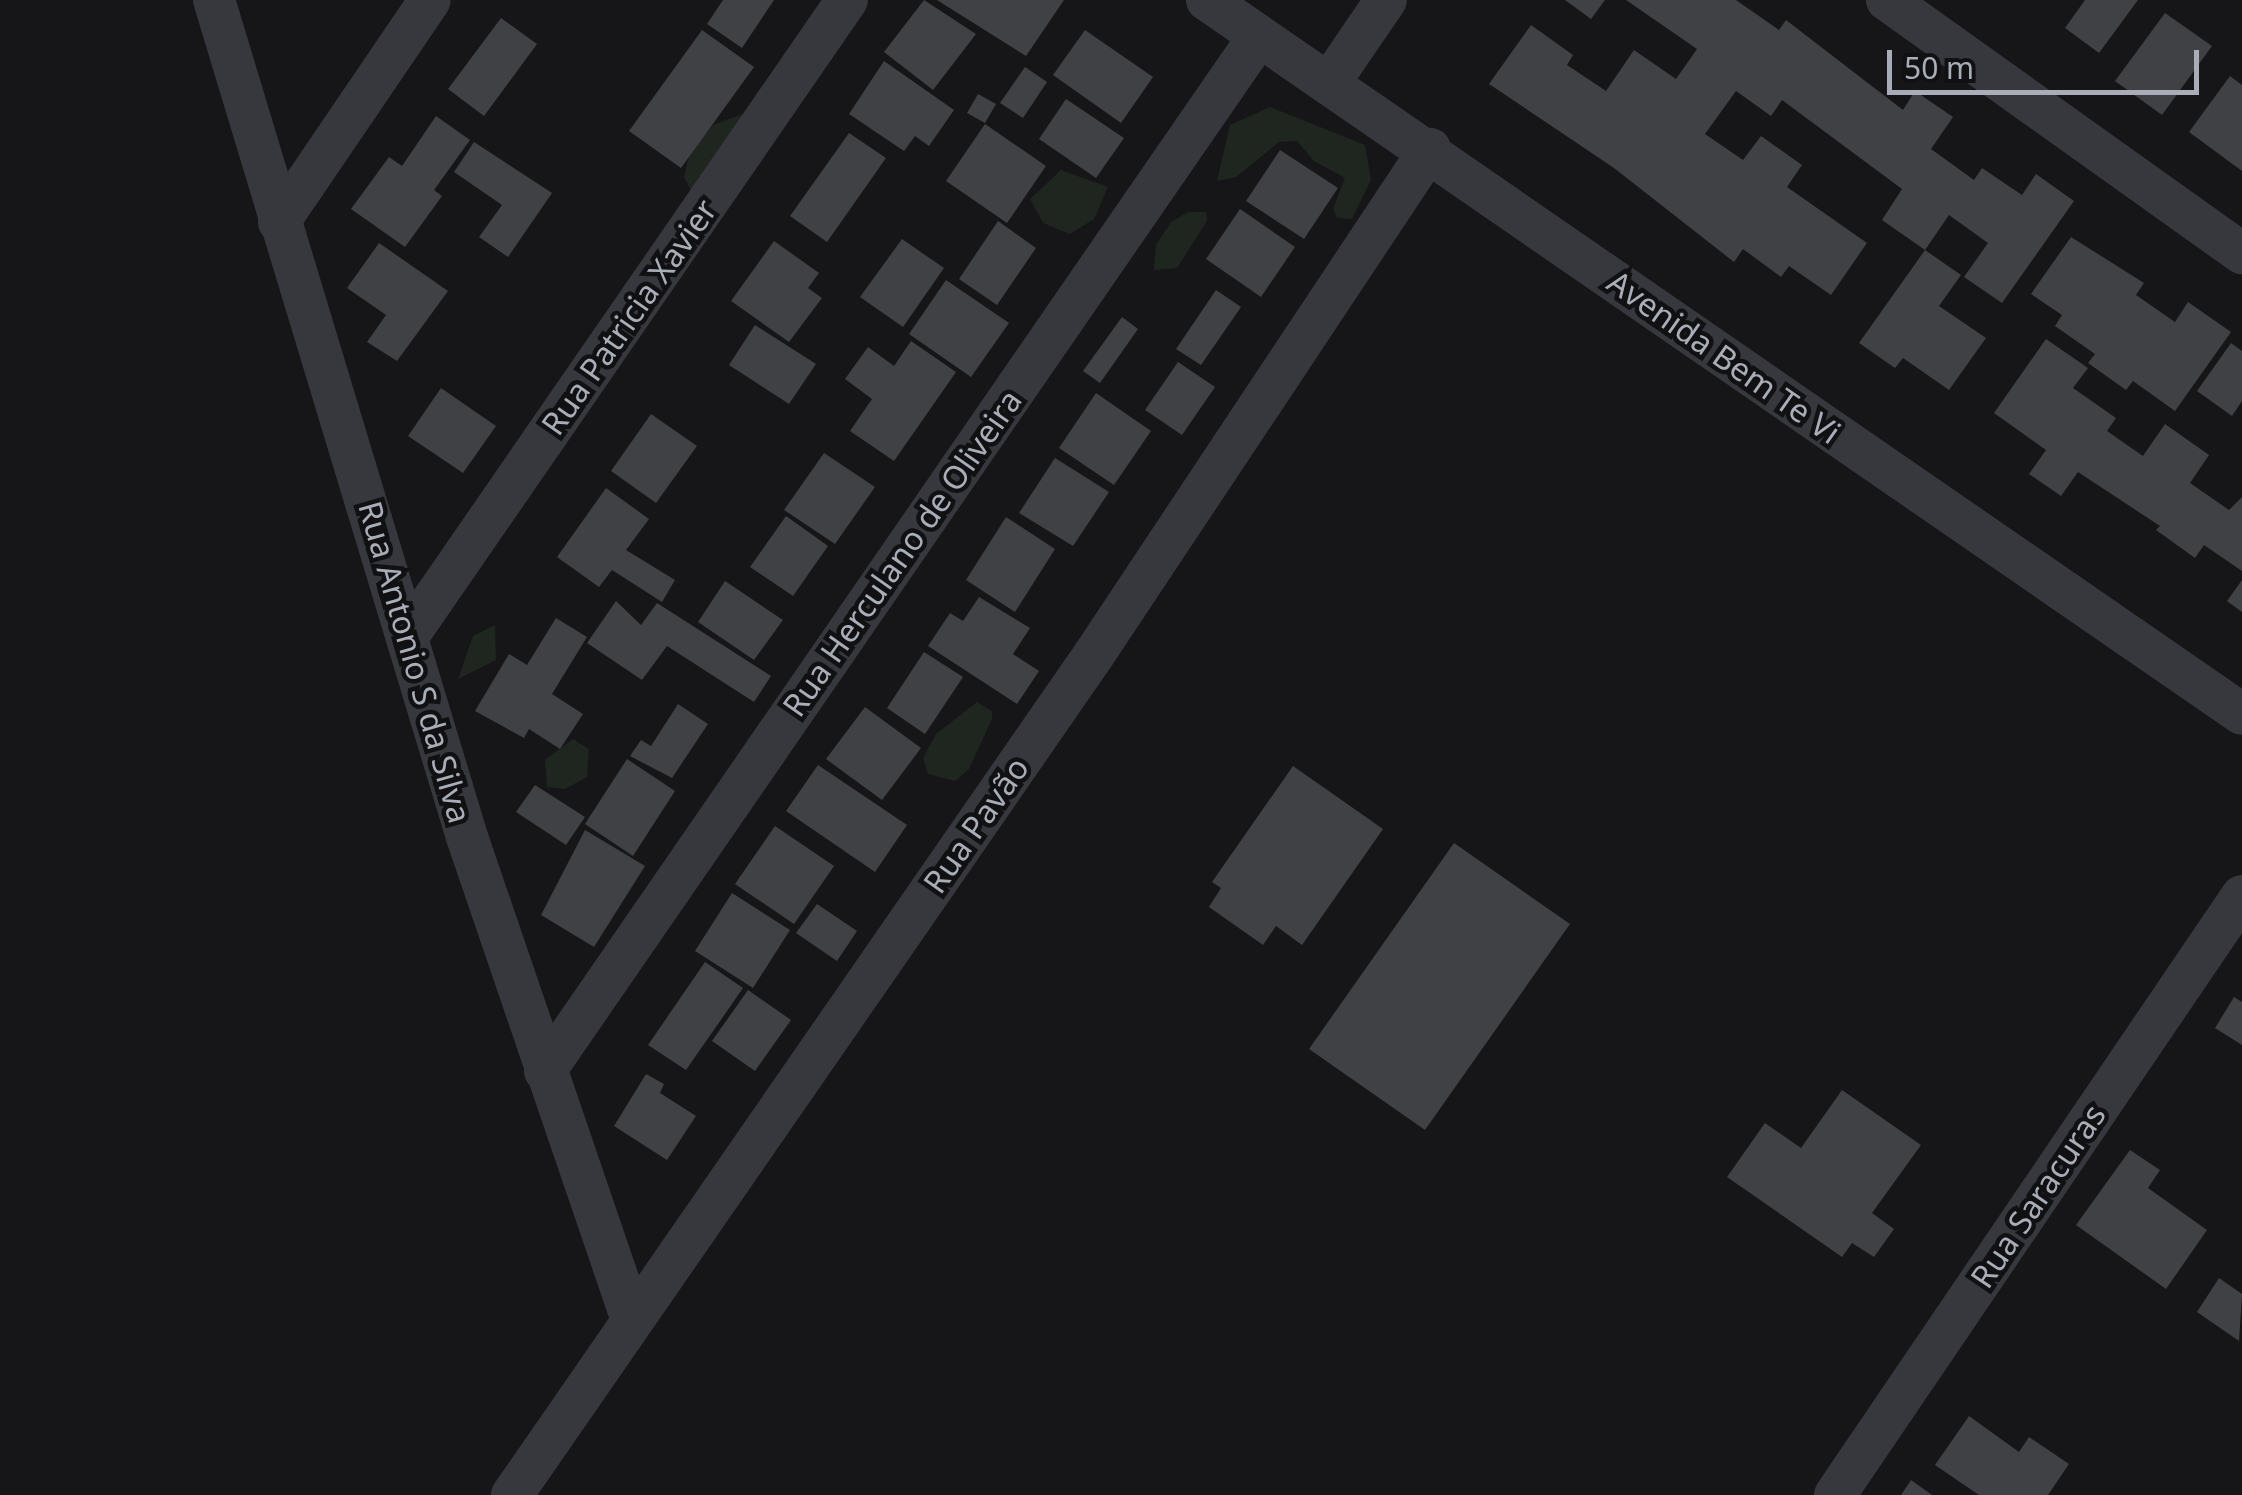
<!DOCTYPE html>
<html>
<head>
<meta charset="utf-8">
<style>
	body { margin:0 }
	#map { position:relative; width:2242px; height:1495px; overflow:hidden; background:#161618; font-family:"Noto Sans",sans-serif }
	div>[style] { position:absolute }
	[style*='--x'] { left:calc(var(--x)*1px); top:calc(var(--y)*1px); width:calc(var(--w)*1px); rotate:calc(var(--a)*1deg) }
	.green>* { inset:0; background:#1e261f }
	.building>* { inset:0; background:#404145 }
	.street>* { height:42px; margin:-21px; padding:0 21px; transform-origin:21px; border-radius:21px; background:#37383d }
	span { translate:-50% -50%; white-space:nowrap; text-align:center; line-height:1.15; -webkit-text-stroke:9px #111113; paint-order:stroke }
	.street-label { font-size:32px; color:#a8adb8 }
	.scale { position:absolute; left:1887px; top:50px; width:312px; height:45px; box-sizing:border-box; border:5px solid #a8adb8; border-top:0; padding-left:12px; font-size:30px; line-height:35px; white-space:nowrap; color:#a8adb8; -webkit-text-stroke:8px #111113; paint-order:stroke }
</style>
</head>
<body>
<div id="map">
	<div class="green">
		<div style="clip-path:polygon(1270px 107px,1365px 145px,1371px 180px,1352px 219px,1337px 218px,1333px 209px,1345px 178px,1314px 161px,1297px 141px,1279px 142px,1236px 177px,1217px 181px,1230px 125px)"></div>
		<div style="clip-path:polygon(743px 114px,692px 192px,684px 177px,690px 152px,713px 125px)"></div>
		<div style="clip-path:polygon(1061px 170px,1108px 187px,1094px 219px,1070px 234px,1043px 223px,1030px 199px)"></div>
		<div style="clip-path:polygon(1188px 212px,1206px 212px,1207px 221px,1177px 268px,1154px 270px,1156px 245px,1171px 222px)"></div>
		<div style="clip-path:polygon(495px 625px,496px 660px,458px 679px,473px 636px)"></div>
		<div style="clip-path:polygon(977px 702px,992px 711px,992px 719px,969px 769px,955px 781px,928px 774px,923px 758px,936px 734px)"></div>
		<div style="clip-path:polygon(573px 739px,589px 749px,587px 777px,565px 789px,547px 787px,545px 760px)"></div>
	</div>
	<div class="building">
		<div style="clip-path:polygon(723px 0,774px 0,742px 48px,707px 24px)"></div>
		<div style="clip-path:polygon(924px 0,976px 34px,933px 90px,884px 52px)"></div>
		<div style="clip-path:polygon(937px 0,1064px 0,1026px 56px)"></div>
		<div style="clip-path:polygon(1565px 0,1605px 0,1591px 19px)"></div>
		<div style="clip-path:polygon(1626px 0,1736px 0,1779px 30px,1786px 20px,1903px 110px,1915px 91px,1953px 117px,1931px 149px,1974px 180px,1982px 168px,2022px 195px,2036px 174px,2074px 201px,2002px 303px,1964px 277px,1988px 243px,1949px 215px,1925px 250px,1882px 220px,1902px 189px,1782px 100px,1771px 116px,1736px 91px,1705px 134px,1743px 160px,1761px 136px,1802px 165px,1787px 187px,1867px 243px,1831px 295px,1789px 266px,1781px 277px,1743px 249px,1734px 262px,1614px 168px,1489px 84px,1531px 25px,1573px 55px,1567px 65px,1606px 91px,1634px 50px,1676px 79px,1697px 49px)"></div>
		<div style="clip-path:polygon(2085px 0,2138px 0,2099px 53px,2065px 28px)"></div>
		<div style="clip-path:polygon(2165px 13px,2212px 46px,2162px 115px,2115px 81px)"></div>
		<div style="clip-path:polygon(501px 18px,537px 44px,484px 116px,448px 89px)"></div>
		<div style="clip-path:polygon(702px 30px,754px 67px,681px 168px,629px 131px)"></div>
		<div style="clip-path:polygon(1085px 30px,1153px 77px,1121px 123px,1053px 75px)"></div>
		<div style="clip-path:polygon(884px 61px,954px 110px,929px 146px,915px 136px,904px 151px,849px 114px)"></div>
		<div style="clip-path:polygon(1025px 67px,1047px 82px,1023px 118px,1000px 103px)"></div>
		<div style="clip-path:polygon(2230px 76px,2242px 85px,2242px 171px,2189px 132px)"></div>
		<div style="clip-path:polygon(978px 94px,996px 104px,985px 123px,967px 113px)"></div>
		<div style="clip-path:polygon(1066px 99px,1124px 138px,1096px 178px,1039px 139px)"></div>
		<div style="clip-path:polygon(436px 116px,470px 140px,434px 190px,442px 196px,405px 247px,351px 209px,389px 157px,402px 166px)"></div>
		<div style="clip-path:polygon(985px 124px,1046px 166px,1007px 223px,946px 181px)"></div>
		<div style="clip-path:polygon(849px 133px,886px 158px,827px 242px,790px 216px)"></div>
		<div style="clip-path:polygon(474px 142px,552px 193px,508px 257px,479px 237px,502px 205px,454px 172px)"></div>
		<div style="clip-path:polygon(1280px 150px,1338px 188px,1304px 239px,1246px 201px)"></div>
		<div style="clip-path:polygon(1240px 209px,1295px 247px,1261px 297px,1206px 259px)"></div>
		<div style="clip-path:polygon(998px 221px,1036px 248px,997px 305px,959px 279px)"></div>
		<div style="clip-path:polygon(2071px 237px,2144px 283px,2136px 295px,2175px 322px,2188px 302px,2231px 332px,2175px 411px,2133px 381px,2126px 390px,2088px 363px,2095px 354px,2055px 326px,2062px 315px,2031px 294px)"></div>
		<div style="clip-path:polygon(902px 239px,944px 268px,903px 327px,860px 297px)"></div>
		<div style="clip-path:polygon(774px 241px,819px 273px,808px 288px,822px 298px,789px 342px,731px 301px)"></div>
		<div style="clip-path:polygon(379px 243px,448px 291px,397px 361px,367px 342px,386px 315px,347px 288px)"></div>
		<div style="clip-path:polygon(1925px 250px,1961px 275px,1939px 306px,1986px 338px,1949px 390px,1903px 358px,1895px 368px,1859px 343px)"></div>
		<div style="clip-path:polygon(946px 280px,1009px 323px,971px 377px,909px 334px)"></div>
		<div style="clip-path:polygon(1216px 290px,1241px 307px,1201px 365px,1176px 349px)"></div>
		<div style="clip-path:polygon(1122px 317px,1138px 329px,1100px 383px,1083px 371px)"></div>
		<div style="clip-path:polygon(755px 325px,816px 364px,789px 404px,729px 365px)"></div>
		<div style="clip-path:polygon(2046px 339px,2088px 368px,2073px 388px,2116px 418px,2107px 431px,2143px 456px,2165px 424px,2209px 455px,2190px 483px,2229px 510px,2242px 497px,2242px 571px,2204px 545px,2195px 558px,2156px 530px,2160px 526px,2078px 472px,2061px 496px,2029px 474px,2046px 450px,1994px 413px)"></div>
		<div style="clip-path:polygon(911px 341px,956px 372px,894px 461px,850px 431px,872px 399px,845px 379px,868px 347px,894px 366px)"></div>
		<div style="clip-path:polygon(2231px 343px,2242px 351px,2242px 401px,2232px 416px,2197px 391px)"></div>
		<div style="clip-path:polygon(1178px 362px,1215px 387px,1182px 435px,1145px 410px)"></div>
		<div style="clip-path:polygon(441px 388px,496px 426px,463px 473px,408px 436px)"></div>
		<div style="clip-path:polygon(1096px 393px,1151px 431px,1114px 485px,1059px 448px)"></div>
		<div style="clip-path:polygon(651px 414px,697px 446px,656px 503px,611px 471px)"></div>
		<div style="clip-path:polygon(824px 453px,875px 487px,835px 544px,784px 510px)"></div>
		<div style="clip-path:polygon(1055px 458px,1109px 492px,1073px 546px,1019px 513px)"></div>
		<div style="clip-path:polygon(606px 488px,649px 519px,626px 550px,675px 580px,662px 602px,612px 570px,599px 587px,557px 557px)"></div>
		<div style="clip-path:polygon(786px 516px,828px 546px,793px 596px,750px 567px)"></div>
		<div style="clip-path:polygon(1006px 517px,1055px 549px,1015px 612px,966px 580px)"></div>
		<div style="clip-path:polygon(2242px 580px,2242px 612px,2227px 601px)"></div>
		<div style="clip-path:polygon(725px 581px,783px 620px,754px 660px,698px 622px)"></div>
		<div style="clip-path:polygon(979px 597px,1030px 628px,1013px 654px,1039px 671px,1017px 704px,928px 646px,950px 613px,963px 621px)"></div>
		<div style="clip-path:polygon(616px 601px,641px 625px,657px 603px,771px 676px,754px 702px,667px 646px,642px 680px,587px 643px)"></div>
		<div style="clip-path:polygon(556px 618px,587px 637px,552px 694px,583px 714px,560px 749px,529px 729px,524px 738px,475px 711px,509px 654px,527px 665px)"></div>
		<div style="clip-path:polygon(924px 652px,963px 677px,925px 734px,887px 708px)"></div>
		<div style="clip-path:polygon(678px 704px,708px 724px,672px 778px,630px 756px,641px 740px,651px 746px)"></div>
		<div style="clip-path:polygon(865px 707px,921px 748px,882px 800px,826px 759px)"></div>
		<div style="clip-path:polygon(627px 759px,675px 791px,633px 856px,585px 824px)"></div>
		<div style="clip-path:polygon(818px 765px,907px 825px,875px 872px,786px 811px)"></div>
		<div style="clip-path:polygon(1293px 766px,1383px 829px,1302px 945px,1276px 926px,1263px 945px,1209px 907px,1221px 888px,1212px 882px)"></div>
		<div style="clip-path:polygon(535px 785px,585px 817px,566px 845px,516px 812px)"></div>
		<div style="clip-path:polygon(775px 826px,834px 866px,794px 924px,735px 884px)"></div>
		<div style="clip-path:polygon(585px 830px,645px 866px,594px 947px,541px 915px)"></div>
		<div style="clip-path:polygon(1454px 843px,1570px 924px,1425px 1130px,1309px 1049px)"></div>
		<div style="clip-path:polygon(732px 893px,790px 930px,753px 988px,695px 951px)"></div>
		<div style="clip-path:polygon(817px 904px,857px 931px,837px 961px,796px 933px)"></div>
		<div style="clip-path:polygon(705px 962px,743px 988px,686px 1070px,648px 1045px)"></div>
		<div style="clip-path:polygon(748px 990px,791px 1020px,755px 1071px,712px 1041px)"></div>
		<div style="clip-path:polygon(2234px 997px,2242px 1002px,2242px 1045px,2215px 1028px)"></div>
		<div style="clip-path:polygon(646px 1074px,664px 1084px,660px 1093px,696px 1116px,667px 1160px,614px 1126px)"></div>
		<div style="clip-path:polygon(1842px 1090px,1921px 1145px,1872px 1213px,1894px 1229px,1874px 1257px,1852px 1243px,1842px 1257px,1727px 1177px,1765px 1123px,1801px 1148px)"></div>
		<div style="clip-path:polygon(2130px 1150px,2160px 1170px,2148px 1188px,2207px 1230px,2166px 1289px,2076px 1225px)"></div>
		<div style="clip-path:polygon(2219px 1278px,2242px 1294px,2239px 1341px,2197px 1312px)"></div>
		<div style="clip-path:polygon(1969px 1416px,2019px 1452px,2029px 1437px,2069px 1464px,2048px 1495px,1979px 1495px,1935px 1465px)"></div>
		<div style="clip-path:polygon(1911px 1480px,1932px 1495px,1901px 1495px)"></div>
	</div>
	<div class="street">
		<div style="--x:214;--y:0;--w:874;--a:73.18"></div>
		<div style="--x:467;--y:837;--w:510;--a:71.14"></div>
		<div style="--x:1207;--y:0;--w:1257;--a:34.6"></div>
		<div style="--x:1887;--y:0;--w:436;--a:35.5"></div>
		<div style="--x:1330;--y:82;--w:99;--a:-55.7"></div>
		<div style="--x:279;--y:222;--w:268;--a:-55.8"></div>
		<div style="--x:410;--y:633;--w:769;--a:-55.38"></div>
		<div style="--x:545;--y:1071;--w:1257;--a:-55.4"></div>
		<div style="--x:512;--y:1495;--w:1021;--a:-55.3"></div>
		<div style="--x:1093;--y:656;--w:609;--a:-56.39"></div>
		<div style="--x:1835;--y:1495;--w:724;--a:-55.81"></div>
	</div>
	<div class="street-label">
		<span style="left:629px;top:317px;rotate:-55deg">Rua Patricia Xavier</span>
		<span style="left:1724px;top:357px;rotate:35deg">Avenida Bem Te Vi</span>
		<span style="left:902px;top:553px;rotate:-55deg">Rua Herculano de Oliveira</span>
		<span style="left:415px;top:662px;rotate:74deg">Rua Antonio S da Silva</span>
		<span style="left:976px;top:825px;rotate:-55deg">Rua Pavão</span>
		<span style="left:2038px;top:1196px;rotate:-56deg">Rua Saracuras</span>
	</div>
	<div class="scale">50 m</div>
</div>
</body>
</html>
